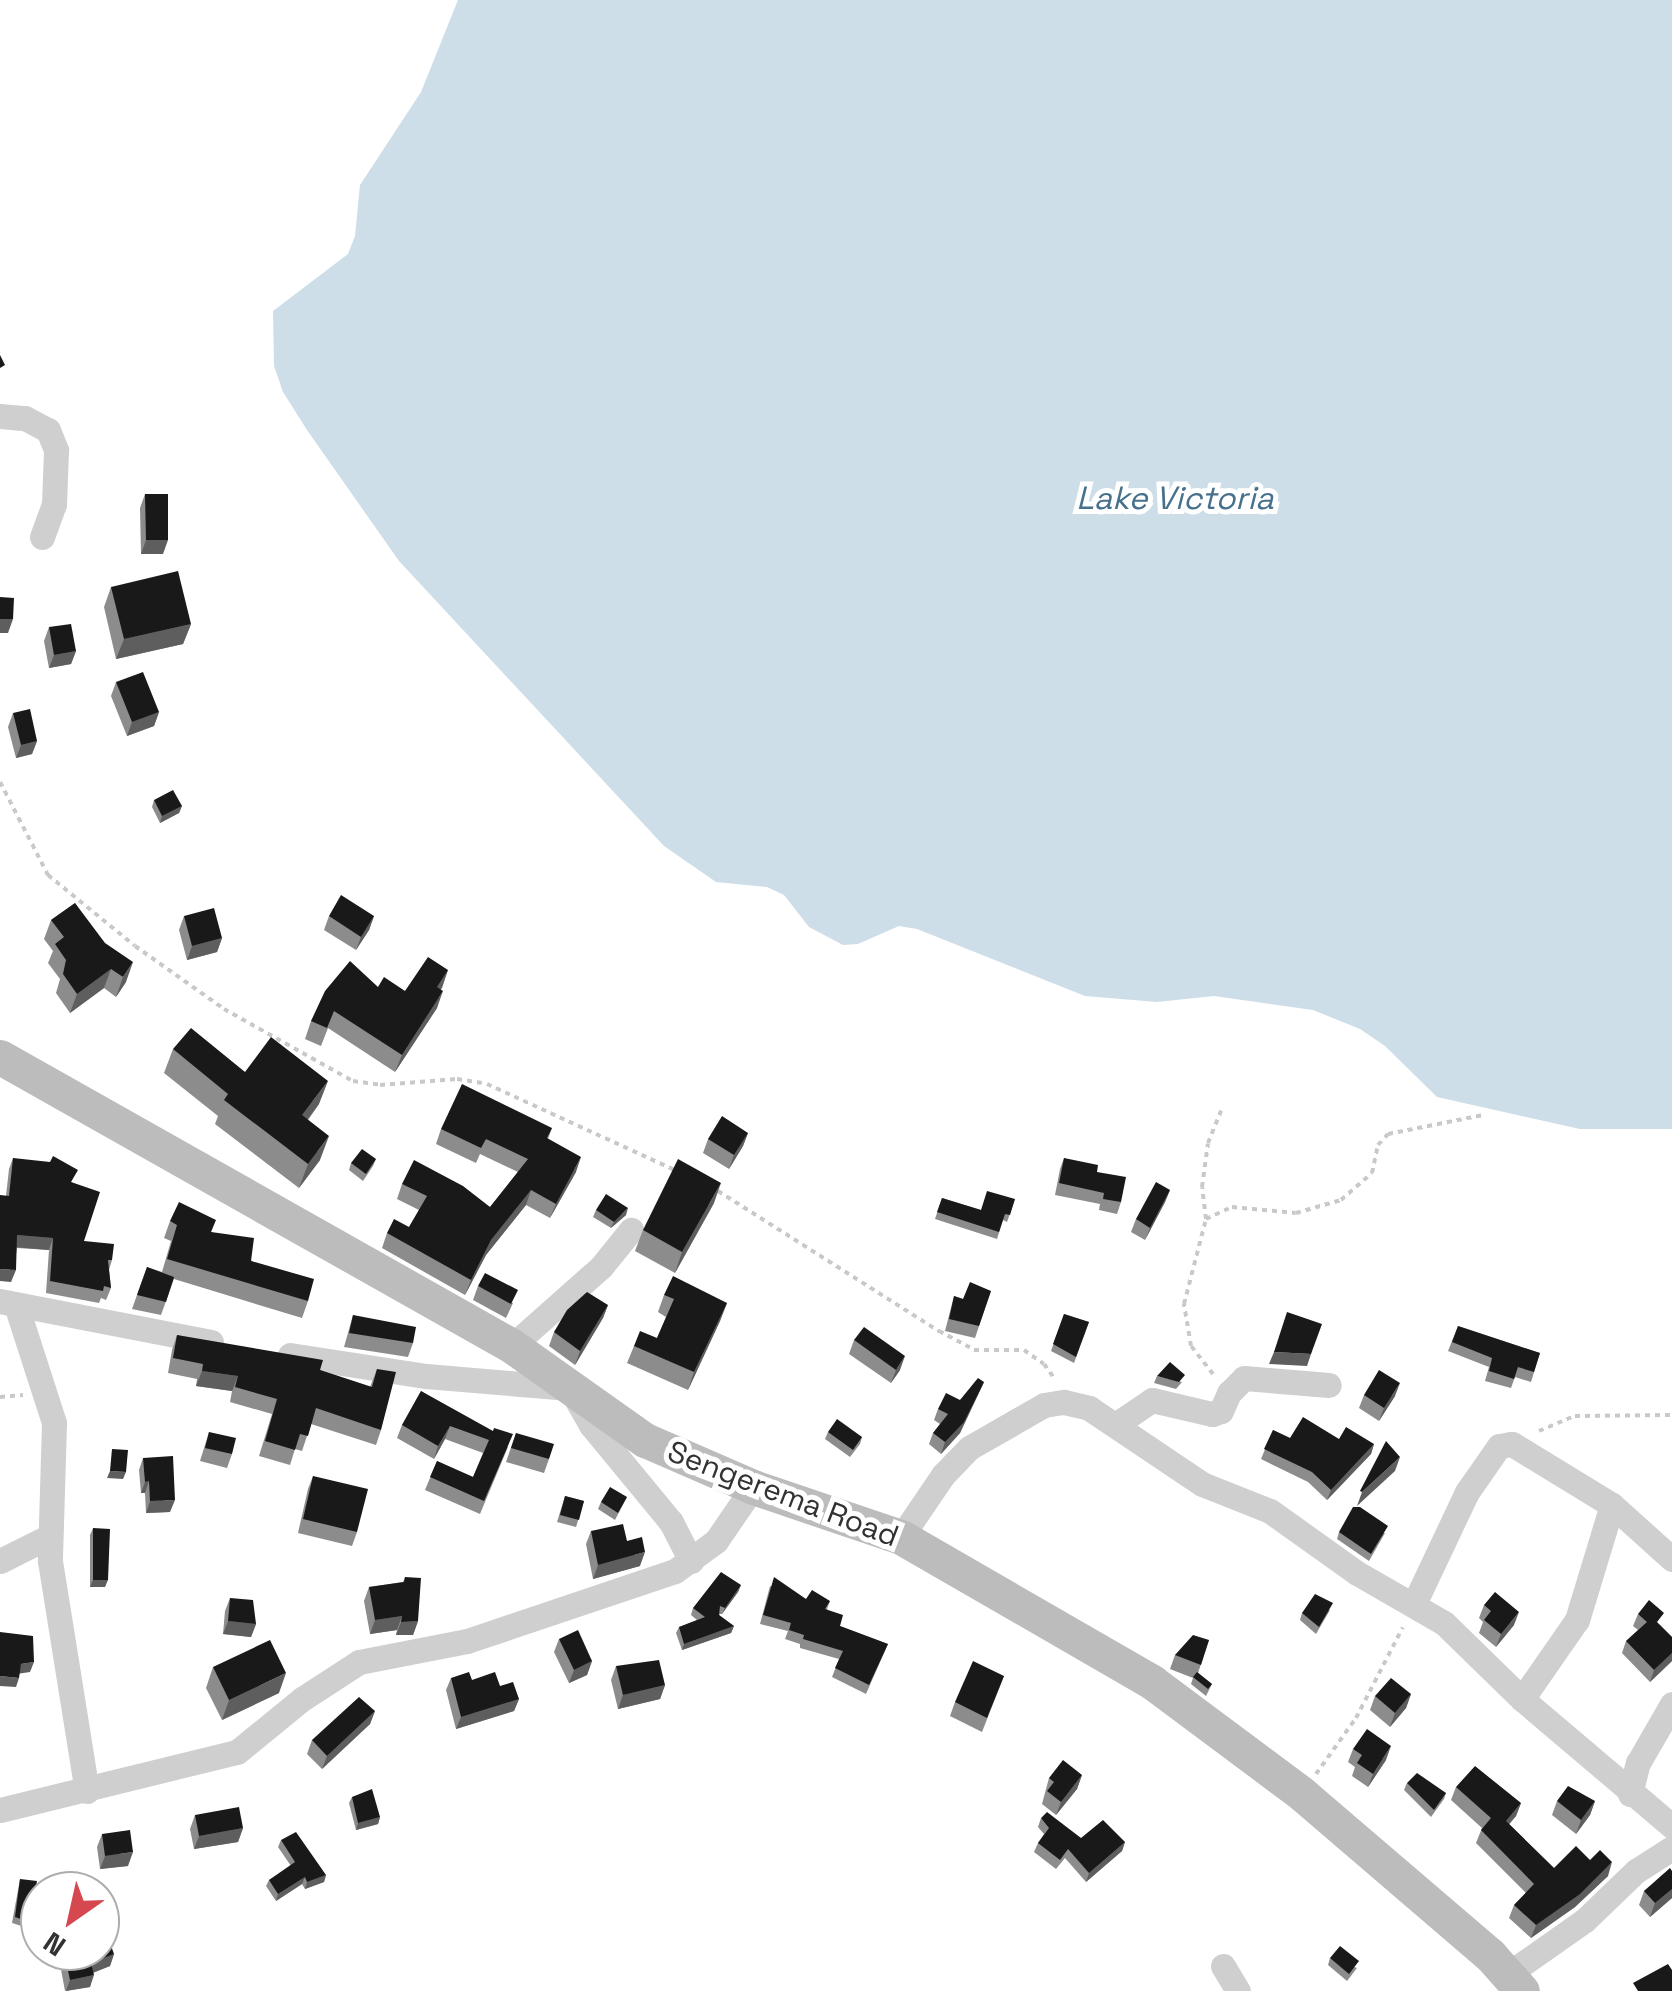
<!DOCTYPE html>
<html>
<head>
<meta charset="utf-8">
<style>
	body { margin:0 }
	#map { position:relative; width:1672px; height:1991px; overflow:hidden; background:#fff; font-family:"Space Grotesk",sans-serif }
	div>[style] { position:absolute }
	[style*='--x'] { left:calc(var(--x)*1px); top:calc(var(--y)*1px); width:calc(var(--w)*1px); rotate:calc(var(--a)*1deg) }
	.water>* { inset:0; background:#cddee8 }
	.path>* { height:4px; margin-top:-2px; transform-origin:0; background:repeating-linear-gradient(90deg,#c9c9c9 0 5px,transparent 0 10px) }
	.minor>* { height:25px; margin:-12.5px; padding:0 12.5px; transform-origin:12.5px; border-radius:12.5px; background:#cfcfcf }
	.secondary>* { height:35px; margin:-17.5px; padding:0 17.5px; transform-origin:17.5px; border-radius:17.5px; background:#bcbcbc }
	.wall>* { inset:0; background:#8c8c8c }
	.shaded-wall>* { inset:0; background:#5e5e5e }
	.building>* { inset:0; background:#191919 }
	span { translate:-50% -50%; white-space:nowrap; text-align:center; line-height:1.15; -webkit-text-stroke:10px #fff; paint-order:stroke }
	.street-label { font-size:30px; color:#323232 }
	.water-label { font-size:32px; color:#47708d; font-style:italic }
	.north { position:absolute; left:20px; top:1871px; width:100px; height:100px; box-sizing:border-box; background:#fff; border:2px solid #adadad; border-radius:50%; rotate:214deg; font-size:28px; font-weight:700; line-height:40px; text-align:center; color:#323232 }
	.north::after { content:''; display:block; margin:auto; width:35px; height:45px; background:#d5484f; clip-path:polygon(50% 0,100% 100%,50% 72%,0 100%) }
</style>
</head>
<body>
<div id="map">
	<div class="water">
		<div style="clip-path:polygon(458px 0,1672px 0,1672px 1129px,1580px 1129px,1437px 1097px,1385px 1046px,1360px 1029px,1313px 1010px,1214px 996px,1157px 1002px,1085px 996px,917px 929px,899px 926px,858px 944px,843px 945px,809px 927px,784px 895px,767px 887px,716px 882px,664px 846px,399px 561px,307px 430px,283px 392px,274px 366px,273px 311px,348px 254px,355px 236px,360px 185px,421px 92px)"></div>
	</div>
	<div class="path">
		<div style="--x:0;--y:782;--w:105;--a:62.7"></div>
		<div style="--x:48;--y:875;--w:112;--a:39.2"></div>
		<div style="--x:135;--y:946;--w:109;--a:35.3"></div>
		<div style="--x:224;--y:1009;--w:148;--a:29.2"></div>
		<div style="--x:353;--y:1081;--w:27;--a:8"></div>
		<div style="--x:380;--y:1085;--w:77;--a:-4.5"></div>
		<div style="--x:457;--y:1079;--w:30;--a:9"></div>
		<div style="--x:487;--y:1084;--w:205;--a:24.6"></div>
		<div style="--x:718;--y:1191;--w:262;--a:32.4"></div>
		<div style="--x:939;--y:1331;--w:40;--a:28"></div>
		<div style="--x:974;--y:1350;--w:50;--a:0"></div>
		<div style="--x:1024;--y:1350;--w:24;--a:35"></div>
		<div style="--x:1044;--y:1364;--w:19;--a:54"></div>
		<div style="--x:1206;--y:1219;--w:29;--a:-25"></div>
		<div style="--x:1232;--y:1207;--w:64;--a:5.4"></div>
		<div style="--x:1296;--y:1213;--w:47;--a:-16.1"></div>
		<div style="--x:1341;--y:1200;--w:41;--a:-41.1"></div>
		<div style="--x:1372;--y:1173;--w:29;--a:-78"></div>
		<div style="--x:1378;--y:1145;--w:15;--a:-48"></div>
		<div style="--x:1388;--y:1134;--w:97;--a:-11.3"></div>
		<div style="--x:1213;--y:1374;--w:36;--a:-128"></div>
		<div style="--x:1191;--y:1346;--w:43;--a:-99.5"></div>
		<div style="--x:1184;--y:1304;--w:88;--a:-75.5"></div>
		<div style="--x:1206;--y:1219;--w:32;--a:-97"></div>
		<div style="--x:1202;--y:1187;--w:44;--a:-82.2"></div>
		<div style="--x:1208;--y:1143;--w:35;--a:-68"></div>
		<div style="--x:0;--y:1397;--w:23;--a:-5"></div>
		<div style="--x:1539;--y:1431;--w:39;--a:-23"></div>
		<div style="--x:1575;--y:1416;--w:97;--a:-0.6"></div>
		<div style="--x:1316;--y:1774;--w:69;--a:-54.5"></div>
		<div style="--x:1356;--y:1718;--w:102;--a:-62.7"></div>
	</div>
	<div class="minor">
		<div style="--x:0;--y:416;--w:25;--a:5"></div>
		<div style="--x:25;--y:418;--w:26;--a:28"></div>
		<div style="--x:48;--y:430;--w:22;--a:68"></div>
		<div style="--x:56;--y:450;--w:54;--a:92.1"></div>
		<div style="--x:54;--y:504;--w:35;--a:110"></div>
		<div style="--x:0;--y:1301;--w:215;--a:11"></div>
		<div style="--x:16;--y:1305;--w:124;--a:72.1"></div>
		<div style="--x:54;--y:1423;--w:138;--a:91.7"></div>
		<div style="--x:50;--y:1561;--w:233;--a:80.9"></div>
		<div style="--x:512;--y:1346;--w:119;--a:-41.6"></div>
		<div style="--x:601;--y:1267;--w:48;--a:-51"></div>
		<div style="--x:290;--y:1355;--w:138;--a:8.8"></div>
		<div style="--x:426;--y:1376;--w:144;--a:4.8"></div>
		<div style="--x:570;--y:1388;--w:43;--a:60.4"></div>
		<div style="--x:591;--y:1425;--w:126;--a:50.5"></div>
		<div style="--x:671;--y:1522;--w:44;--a:62.9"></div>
		<div style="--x:1118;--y:1423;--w:41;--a:-34.1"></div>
		<div style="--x:1152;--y:1400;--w:62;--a:13.1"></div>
		<div style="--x:1212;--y:1414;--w:9;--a:-18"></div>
		<div style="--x:1221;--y:1411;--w:20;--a:-66"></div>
		<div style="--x:1229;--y:1393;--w:21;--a:-45"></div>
		<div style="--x:1244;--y:1378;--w:85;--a:4.7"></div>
		<div style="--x:901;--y:1537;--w:75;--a:-55.9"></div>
		<div style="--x:943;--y:1475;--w:37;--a:-46"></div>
		<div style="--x:969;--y:1448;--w:86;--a:-29.8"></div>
		<div style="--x:1044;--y:1405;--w:20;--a:-9"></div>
		<div style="--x:1064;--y:1402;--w:26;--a:13"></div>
		<div style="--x:1089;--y:1408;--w:136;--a:33.9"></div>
		<div style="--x:1202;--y:1484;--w:73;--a:21.7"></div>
		<div style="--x:1270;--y:1511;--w:107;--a:35.5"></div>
		<div style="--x:1357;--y:1573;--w:100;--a:29.9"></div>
		<div style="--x:1444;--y:1623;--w:109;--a:44.3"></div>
		<div style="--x:1522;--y:1699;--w:197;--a:40.3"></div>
		<div style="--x:0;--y:1561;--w:54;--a:-26.6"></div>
		<div style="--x:1414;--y:1604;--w:124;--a:-64.7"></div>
		<div style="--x:1467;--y:1492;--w:56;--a:-55.2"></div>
		<div style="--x:1499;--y:1446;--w:13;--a:-9"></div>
		<div style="--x:1512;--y:1444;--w:117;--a:31.4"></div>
		<div style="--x:1612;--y:1505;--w:81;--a:42"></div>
		<div style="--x:1522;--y:1699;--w:96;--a:-55.2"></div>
		<div style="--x:1577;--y:1620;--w:120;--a:-73.1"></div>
		<div style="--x:1630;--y:1794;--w:32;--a:-76"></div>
		<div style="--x:1638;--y:1763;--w:68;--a:-60"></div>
		<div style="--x:0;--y:1810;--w:244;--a:-13.8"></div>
		<div style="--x:237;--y:1752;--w:84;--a:-39.2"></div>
		<div style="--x:302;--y:1699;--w:68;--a:-33"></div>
		<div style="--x:359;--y:1662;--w:110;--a:-11"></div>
		<div style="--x:467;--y:1641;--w:219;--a:-18.6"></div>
		<div style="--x:675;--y:1571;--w:51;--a:-36.2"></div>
		<div style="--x:716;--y:1541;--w:65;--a:-55.6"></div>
		<div style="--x:1223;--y:1966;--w:29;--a:59"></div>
		<div style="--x:1508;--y:1974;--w:94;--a:-35"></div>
		<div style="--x:1585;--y:1920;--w:71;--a:-43.9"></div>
		<div style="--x:1636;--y:1871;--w:43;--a:-32.6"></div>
	</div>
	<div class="secondary">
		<div style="--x:0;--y:1057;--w:588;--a:29.44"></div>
		<div style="--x:512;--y:1346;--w:163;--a:35.3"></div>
		<div style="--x:645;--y:1440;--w:118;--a:23.5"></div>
		<div style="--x:753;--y:1487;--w:156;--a:18.7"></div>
		<div style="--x:901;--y:1537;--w:290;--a:30"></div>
		<div style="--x:1152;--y:1682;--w:187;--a:36.7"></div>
		<div style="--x:1302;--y:1794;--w:248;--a:40.6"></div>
		<div style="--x:1490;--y:1955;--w:48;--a:48.4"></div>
	</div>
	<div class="wall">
		<div style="clip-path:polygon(145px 494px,163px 554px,141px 554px,140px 508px)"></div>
		<div style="clip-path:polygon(111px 587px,191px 624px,183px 644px,116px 659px,104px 607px)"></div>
		<div style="clip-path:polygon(49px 627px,76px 651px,71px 664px,49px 668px,44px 641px)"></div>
		<div style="clip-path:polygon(116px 682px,159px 712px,154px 726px,127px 736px,111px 696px)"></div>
		<div style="clip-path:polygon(13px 713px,37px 741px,32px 754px,16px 758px,8px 727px)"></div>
		<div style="clip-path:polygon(154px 800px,182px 806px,179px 813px,160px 823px,152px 807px)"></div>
		<div style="clip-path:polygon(75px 903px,126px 982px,116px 997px,104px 988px,70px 1013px,56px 993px,60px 979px,48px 963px,53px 951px,44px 939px,51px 920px)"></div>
		<div style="clip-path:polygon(184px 916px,222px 938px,217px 952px,187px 960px,179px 930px)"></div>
		<div style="clip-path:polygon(329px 916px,374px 916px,369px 930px,356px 950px,324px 930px)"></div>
		<div style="clip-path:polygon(448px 970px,440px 990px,437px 1008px,395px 1072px,328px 1028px,321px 1046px,305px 1039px,311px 1021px,378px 987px,405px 991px)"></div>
		<div style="clip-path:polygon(173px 1049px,245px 1072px,319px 1104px,308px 1120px,320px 1160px,299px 1188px,215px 1124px,218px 1116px,164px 1073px)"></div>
		<div style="clip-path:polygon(552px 1128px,548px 1139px,576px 1172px,550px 1218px,526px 1205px,486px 1255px,465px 1295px,382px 1248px,387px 1233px,409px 1227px,419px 1210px,397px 1199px,402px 1184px,490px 1207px,518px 1172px,480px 1154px,476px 1163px,436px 1144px,441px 1129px)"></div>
		<div style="clip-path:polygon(748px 1133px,743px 1146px,729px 1169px,703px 1153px,708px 1139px)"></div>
		<div style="clip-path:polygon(13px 1158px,73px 1183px,84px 1241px,112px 1260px,109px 1270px,111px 1288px,106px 1300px,101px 1298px,99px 1303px,46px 1293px,49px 1250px,17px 1248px,11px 1282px,6px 1196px,9px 1169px)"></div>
		<div style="clip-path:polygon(1064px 1158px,1097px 1172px,1121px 1202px,1117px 1214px,1099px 1210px,1100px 1204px,1055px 1195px,1060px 1169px)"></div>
		<div style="clip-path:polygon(376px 1159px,373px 1166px,363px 1181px,349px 1170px,351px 1163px)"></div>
		<div style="clip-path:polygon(1170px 1190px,1165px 1202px,1145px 1240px,1131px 1232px,1136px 1219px)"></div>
		<div style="clip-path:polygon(942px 1198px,981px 1210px,1015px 1199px,1007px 1222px,1003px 1220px,997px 1239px,935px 1219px)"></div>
		<div style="clip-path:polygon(714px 1203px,675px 1273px,635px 1251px,643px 1230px)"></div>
		<div style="clip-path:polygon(596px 1210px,626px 1215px,611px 1228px,593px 1217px)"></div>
		<div style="clip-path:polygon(170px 1221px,212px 1232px,308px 1301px,302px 1318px,174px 1279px,161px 1315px,132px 1309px,147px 1267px,162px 1272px,171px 1241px,164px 1238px)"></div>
		<div style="clip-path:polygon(478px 1286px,513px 1303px,506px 1318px,473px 1300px)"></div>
		<div style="clip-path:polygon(991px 1291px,975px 1338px,945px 1331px,954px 1296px,963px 1299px)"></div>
		<div style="clip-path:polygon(664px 1295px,727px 1303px,720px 1321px,688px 1390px,627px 1363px,634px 1346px,657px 1338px,666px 1317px,658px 1312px)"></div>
		<div style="clip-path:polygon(608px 1305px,603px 1318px,575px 1365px,549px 1346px,554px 1332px)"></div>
		<div style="clip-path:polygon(1064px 1314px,1089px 1322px,1074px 1363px,1051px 1351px)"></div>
		<div style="clip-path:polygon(353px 1315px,413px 1343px,408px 1357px,344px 1347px)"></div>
		<div style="clip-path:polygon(1458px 1326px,1540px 1353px,1531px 1382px,1515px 1377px,1511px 1388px,1485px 1381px,1489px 1367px,1448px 1351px)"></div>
		<div style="clip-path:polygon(177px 1335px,320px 1370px,370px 1387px,377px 1369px,381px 1430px,376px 1445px,311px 1424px,302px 1451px,295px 1449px,290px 1465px,259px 1456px,272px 1414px,230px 1402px,232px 1391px,196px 1386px,197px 1379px,168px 1373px,172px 1350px)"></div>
		<div style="clip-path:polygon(854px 1340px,900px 1370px,891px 1383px,849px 1354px)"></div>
		<div style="clip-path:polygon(1157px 1376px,1182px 1382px,1176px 1389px,1154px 1383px)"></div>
		<div style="clip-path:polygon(984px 1382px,960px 1433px,941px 1454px,929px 1444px,933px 1433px,940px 1424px,934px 1420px,938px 1409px,960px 1400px)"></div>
		<div style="clip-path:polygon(421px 1391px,508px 1447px,480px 1514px,425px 1490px,437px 1461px,473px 1477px,483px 1453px,445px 1439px,434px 1459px,397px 1438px,402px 1425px)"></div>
		<div style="clip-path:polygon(1364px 1395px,1395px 1396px,1379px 1421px,1359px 1408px)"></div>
		<div style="clip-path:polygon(1273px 1430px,1290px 1438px,1339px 1439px,1374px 1444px,1371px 1454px,1327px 1500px,1308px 1482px,1261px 1459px)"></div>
		<div style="clip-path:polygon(209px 1432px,232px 1454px,227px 1468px,200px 1461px)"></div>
		<div style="clip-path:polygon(828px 1432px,862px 1437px,860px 1444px,850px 1457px,825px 1439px)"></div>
		<div style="clip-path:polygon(516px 1433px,549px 1459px,544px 1473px,506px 1462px)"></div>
		<div style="clip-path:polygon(143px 1458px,170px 1512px,146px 1513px,145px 1493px,141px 1493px,139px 1470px)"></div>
		<div style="clip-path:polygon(313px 1476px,357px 1532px,352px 1546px,298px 1533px,308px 1489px)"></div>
		<div style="clip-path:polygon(565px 1496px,584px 1501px,576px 1527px,557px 1522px)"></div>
		<div style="clip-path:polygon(627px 1497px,615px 1520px,598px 1509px,601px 1502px)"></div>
		<div style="clip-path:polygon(93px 1528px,105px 1587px,90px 1587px,90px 1535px)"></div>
		<div style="clip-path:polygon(591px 1531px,627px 1541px,640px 1566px,593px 1579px,586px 1544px)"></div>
		<div style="clip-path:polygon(1339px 1532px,1385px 1533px,1369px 1561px,1337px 1539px)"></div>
		<div style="clip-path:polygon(405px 1577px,418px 1621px,413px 1635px,396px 1635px,397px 1630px,370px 1634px,364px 1601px,369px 1587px,403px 1582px)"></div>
		<div style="clip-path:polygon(741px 1585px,738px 1592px,722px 1614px,720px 1614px,719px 1615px,734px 1626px,731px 1633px,682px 1650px,676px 1633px,679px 1627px,697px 1620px,691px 1615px,693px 1608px)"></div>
		<div style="clip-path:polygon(770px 1586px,806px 1599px,830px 1601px,827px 1609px,840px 1626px,888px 1644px,866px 1694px,832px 1677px,839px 1659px,800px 1648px,800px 1644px,785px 1639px,788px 1631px,760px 1624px)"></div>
		<div style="clip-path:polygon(230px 1598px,256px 1624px,251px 1637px,223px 1634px,225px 1611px)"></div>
		<div style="clip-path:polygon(1484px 1605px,1514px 1625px,1496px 1647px,1479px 1633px,1483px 1622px,1479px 1618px)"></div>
		<div style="clip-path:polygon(1330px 1610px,1316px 1634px,1300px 1620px,1302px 1613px)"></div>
		<div style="clip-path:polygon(1638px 1614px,1660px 1625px,1672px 1637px,1672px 1661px,1650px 1682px,1622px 1653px,1626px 1641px,1638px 1630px,1633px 1626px)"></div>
		<div style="clip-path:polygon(559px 1639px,592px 1661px,587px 1675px,569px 1683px,554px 1652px)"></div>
		<div style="clip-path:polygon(1209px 1640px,1198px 1673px,1212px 1684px,1206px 1696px,1191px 1684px,1193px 1678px,1170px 1669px,1175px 1655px)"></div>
		<div style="clip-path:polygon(616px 1666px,665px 1685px,660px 1699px,618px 1709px,611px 1680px)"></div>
		<div style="clip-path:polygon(213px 1667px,279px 1693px,222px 1720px,206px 1688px)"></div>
		<div style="clip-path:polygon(1004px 1676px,982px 1732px,950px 1716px,955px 1702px)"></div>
		<div style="clip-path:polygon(451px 1678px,472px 1680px,500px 1686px,519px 1699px,514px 1711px,456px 1729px,446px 1690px)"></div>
		<div style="clip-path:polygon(1411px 1694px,1406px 1708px,1390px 1727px,1370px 1710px,1375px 1696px)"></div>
		<div style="clip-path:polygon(375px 1711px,370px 1724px,322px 1769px,307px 1754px,312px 1740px)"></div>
		<div style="clip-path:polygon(1353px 1749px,1386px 1760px,1368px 1787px,1352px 1776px,1355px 1767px,1348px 1762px)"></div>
		<div style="clip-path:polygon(1082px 1775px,1077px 1789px,1056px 1815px,1042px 1804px,1049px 1778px)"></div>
		<div style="clip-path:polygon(1407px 1783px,1446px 1793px,1444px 1799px,1431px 1817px,1404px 1790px)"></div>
		<div style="clip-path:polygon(1456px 1787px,1521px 1803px,1516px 1816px,1509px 1824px,1554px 1868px,1608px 1876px,1575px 1907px,1531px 1938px,1509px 1918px,1514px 1905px,1526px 1893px,1476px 1843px,1482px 1828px,1451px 1800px)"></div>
		<div style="clip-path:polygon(352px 1797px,380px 1817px,378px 1824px,356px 1830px,349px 1803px)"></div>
		<div style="clip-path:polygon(1557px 1801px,1595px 1801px,1590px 1815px,1576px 1834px,1552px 1815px)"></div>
		<div style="clip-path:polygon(195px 1815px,243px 1828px,238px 1842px,194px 1849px,190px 1829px)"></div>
		<div style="clip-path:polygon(1041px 1818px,1081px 1838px,1125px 1842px,1122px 1851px,1086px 1882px,1065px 1858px,1056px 1869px,1034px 1852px,1038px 1843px,1044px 1834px,1038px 1827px)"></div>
		<div style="clip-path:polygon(102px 1834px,128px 1866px,100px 1869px,97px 1847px)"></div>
		<div style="clip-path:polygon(281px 1840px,326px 1875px,324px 1882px,305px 1889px,302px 1884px,276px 1901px,266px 1886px,269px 1880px,291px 1866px,278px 1847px)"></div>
		<div style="clip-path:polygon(1672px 1871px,1672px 1898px,1650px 1917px,1639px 1905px,1644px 1891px)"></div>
		<div style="clip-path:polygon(20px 1879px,30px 1922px,28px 1928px,12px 1923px)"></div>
		<div style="clip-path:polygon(64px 1952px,114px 1954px,110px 1966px,93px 1973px,90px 1987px,65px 1991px,60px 1964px)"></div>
		<div style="clip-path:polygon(1330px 1958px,1357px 1968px,1347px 1981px,1328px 1965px)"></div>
	</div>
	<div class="shaded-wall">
		<div style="clip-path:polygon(146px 540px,168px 540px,163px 554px,141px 554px)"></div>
		<div style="clip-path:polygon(0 619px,13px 619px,8px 633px,0 633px)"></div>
		<div style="clip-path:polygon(191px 624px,183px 644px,116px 659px,124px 639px)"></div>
		<div style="clip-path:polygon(76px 651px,71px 664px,49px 668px,54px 655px)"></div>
		<div style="clip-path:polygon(159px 712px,154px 726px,127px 736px,132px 722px)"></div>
		<div style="clip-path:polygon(37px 741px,32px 754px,16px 758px,21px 745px)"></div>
		<div style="clip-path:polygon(182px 806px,179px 813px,160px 823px,162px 816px)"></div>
		<div style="clip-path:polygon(374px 916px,369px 930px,356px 950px,361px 937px)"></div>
		<div style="clip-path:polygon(222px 938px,217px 952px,187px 960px,192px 946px)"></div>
		<div style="clip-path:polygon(133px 962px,126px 982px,116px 997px,123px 977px)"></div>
		<div style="clip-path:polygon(111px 969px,104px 988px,70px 1013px,77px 994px)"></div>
		<div style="clip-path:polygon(448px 970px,442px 988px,430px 1004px,437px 987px)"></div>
		<div style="clip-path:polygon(443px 991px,437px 1008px,395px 1072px,402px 1055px)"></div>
		<div style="clip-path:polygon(328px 1081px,319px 1104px,293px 1139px,302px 1115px)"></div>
		<div style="clip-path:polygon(748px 1133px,743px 1146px,729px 1169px,734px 1155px)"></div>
		<div style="clip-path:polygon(329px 1136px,320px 1160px,299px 1188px,308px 1164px)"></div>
		<div style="clip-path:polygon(581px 1157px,576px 1172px,550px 1218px,556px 1204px)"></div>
		<div style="clip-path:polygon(721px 1183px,714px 1203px,675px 1273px,682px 1252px)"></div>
		<div style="clip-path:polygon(531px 1190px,526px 1205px,486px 1255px,465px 1295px,471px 1280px,491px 1240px)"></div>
		<div style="clip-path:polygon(1170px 1190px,1165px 1202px,1145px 1240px,1150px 1228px)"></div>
		<div style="clip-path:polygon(628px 1208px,626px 1215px,611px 1228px,614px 1222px)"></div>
		<div style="clip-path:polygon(17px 1235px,53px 1238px,49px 1250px,13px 1247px)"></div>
		<div style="clip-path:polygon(0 1269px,16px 1270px,11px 1282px,0 1281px)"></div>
		<div style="clip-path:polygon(727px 1303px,720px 1321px,688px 1390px,694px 1372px)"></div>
		<div style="clip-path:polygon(608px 1305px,603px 1318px,575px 1365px,580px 1351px)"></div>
		<div style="clip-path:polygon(1274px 1352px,1311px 1354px,1307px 1366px,1269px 1364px)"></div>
		<div style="clip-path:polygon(905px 1356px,900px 1370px,891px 1383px,896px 1370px)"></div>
		<div style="clip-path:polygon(202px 1371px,238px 1376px,232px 1391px,196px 1386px)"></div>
		<div style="clip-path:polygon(984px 1382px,960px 1433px,941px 1454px,945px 1442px)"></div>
		<div style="clip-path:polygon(1400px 1383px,1395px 1396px,1379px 1421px,1384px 1408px)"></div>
		<div style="clip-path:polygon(450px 1426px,445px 1439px,434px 1459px,438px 1446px)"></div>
		<div style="clip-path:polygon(1374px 1444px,1371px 1454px,1327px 1500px,1331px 1490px)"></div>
		<div style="clip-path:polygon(1400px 1457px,1395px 1471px,1357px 1506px,1362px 1492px)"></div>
		<div style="clip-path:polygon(110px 1471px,126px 1472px,123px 1479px,107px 1478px)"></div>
		<div style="clip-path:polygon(149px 1481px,145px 1493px,141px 1493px,145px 1482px)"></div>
		<div style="clip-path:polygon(175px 1500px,170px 1512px,146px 1513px,150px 1501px)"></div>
		<div style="clip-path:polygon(645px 1552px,640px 1566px,593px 1579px,598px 1565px)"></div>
		<div style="clip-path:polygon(93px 1580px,108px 1580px,105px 1587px,90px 1587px)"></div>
		<div style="clip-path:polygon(741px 1585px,738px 1592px,722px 1614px,725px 1608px)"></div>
		<div style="clip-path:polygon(1519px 1612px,1514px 1625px,1496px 1647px,1501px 1634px)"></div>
		<div style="clip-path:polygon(402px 1616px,397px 1630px,370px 1634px,375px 1620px)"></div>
		<div style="clip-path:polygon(228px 1621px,256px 1624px,251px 1637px,223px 1634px)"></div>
		<div style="clip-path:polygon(418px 1621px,413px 1635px,396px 1635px,401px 1622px)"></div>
		<div style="clip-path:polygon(734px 1626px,731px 1633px,682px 1650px,684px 1644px)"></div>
		<div style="clip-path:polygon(1672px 1653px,1672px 1661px,1650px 1682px,1654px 1670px)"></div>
		<div style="clip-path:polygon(592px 1661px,587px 1675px,569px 1683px,574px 1670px)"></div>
		<div style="clip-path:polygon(34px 1662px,30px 1672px,17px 1674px,21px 1664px)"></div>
		<div style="clip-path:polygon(286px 1673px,279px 1693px,222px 1720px,229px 1700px)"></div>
		<div style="clip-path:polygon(0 1676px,19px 1678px,16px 1687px,0 1686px)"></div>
		<div style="clip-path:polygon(665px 1685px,660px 1699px,618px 1709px,623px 1695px)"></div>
		<div style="clip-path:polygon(1411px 1694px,1406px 1708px,1390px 1727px,1395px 1713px)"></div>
		<div style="clip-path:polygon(519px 1699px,514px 1711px,456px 1729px,461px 1717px)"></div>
		<div style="clip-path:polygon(375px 1711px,370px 1724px,322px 1769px,327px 1756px)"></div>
		<div style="clip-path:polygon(1391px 1746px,1386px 1760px,1368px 1787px,1373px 1774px)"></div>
		<div style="clip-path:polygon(1082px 1775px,1077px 1789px,1056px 1815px,1061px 1802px)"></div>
		<div style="clip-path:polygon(1595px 1801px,1590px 1815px,1576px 1834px,1581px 1820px)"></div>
		<div style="clip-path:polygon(1521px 1803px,1516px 1816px,1501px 1834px,1506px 1821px)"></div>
		<div style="clip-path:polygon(380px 1817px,378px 1824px,356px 1830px,358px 1823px)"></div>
		<div style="clip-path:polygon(243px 1828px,238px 1842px,194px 1849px,199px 1836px)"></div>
		<div style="clip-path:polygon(1125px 1842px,1122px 1851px,1086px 1882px,1089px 1873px)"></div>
		<div style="clip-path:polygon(133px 1852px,128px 1866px,100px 1869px,105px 1856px)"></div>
		<div style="clip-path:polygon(1612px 1862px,1608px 1876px,1575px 1907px,1531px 1938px,1536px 1925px)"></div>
		<div style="clip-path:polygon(326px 1875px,324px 1882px,305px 1889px,307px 1882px)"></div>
		<div style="clip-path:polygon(305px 1877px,302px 1884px,276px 1901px,278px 1894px)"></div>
		<div style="clip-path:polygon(1672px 1889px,1672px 1898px,1650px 1917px,1655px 1903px)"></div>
		<div style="clip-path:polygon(114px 1954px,110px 1966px,87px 1975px,91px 1963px)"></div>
		<div style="clip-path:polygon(94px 1975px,90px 1987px,66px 1991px,70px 1980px)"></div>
	</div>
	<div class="building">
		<div style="clip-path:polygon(0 355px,5px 365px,0 368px)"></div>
		<div style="clip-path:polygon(145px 494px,168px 494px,168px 540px,146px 540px)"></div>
		<div style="clip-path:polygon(178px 571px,191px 624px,124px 639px,111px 587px)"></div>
		<div style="clip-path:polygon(0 597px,14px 598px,13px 619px,0 619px)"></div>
		<div style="clip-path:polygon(71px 624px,76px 651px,54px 655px,49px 627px)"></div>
		<div style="clip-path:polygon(143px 672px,159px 712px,132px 722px,116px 682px)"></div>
		<div style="clip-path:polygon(30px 709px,37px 741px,21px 745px,13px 713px)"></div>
		<div style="clip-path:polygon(173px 790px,182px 806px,162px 816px,154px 800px)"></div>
		<div style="clip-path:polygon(341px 895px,374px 916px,361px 937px,329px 916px)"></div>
		<div style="clip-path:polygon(75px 903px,105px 943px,133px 962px,123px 977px,111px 969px,77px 994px,63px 974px,66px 960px,55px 944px,64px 937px,51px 920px)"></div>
		<div style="clip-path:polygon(214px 908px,222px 938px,192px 946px,184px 916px)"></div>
		<div style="clip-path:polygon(428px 957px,448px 970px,437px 987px,443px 991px,402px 1055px,334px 1011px,327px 1028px,311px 1021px,325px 991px,350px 961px,378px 987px,384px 977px,405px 991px)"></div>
		<div style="clip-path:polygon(191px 1028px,245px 1072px,271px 1037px,328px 1081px,302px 1115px,329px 1136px,308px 1164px,224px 1100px,228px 1094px,173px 1049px)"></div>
		<div style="clip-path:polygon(462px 1084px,552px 1128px,547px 1138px,581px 1157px,556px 1204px,531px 1190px,491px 1240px,471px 1280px,387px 1233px,394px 1219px,409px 1227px,427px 1196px,402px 1184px,414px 1160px,463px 1186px,490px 1207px,528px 1159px,486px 1139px,481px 1148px,441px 1129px)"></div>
		<div style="clip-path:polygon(722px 1116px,748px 1133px,734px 1155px,708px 1139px)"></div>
		<div style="clip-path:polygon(362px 1149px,376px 1159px,366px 1174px,351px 1163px)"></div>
		<div style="clip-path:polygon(53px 1156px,78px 1170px,71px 1182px,100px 1192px,84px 1241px,114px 1244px,112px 1260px,108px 1260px,111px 1288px,104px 1286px,103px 1291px,50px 1281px,53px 1238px,17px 1235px,16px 1270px,0 1269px,0 1195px,9px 1196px,13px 1158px,50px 1162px)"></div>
		<div style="clip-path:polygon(1064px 1158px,1098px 1165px,1097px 1172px,1126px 1177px,1121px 1202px,1103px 1199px,1104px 1193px,1059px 1183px)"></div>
		<div style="clip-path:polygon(678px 1159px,721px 1183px,682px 1252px,643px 1230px)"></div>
		<div style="clip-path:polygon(1156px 1182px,1170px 1190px,1150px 1228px,1136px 1219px)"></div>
		<div style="clip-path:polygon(987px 1191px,1015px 1199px,1010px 1215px,1005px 1214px,999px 1232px,937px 1212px,942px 1198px,981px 1210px)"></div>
		<div style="clip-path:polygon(606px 1194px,628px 1208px,614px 1222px,596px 1210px)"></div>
		<div style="clip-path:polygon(179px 1202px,216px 1220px,211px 1232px,254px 1238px,251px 1261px,314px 1279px,308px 1301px,167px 1259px,177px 1225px,170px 1221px)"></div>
		<div style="clip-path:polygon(147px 1267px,174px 1277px,166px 1302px,137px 1295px)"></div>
		<div style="clip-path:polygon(485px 1273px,518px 1290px,511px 1304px,478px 1286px)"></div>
		<div style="clip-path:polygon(673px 1276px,727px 1303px,694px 1372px,634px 1346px,640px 1331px,657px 1338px,674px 1299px,664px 1295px)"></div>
		<div style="clip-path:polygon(970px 1282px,991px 1291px,979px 1326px,949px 1319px,954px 1296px,963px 1299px)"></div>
		<div style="clip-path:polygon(587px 1292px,608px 1305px,580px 1351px,554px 1332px,567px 1310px)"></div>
		<div style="clip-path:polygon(1287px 1312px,1322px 1324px,1311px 1354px,1274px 1352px)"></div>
		<div style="clip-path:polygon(1064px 1314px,1089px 1322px,1076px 1357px,1053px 1344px)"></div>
		<div style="clip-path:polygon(353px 1315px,416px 1327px,413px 1343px,349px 1333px)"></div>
		<div style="clip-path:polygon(1458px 1326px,1540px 1353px,1534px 1372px,1518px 1367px,1514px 1379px,1489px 1371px,1492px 1358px,1452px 1342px)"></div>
		<div style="clip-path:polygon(864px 1327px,905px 1356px,896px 1370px,854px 1340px)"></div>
		<div style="clip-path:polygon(177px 1335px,323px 1360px,320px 1370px,372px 1387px,377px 1369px,396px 1372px,381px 1430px,316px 1408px,308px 1436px,300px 1434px,295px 1450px,265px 1441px,277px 1399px,235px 1387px,238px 1376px,202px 1371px,203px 1364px,173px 1358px)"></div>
		<div style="clip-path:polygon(1170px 1362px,1185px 1375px,1179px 1382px,1157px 1376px)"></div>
		<div style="clip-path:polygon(1379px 1370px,1400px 1383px,1384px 1408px,1364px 1395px)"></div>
		<div style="clip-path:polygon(978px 1378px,984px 1382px,964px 1422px,945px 1442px,933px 1433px,948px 1414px,938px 1409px,946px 1393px,960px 1400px)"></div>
		<div style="clip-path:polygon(421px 1391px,493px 1431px,494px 1428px,513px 1434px,484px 1501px,430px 1477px,437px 1461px,473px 1477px,489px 1440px,450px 1426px,438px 1446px,402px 1425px)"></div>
		<div style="clip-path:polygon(1303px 1417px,1339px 1439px,1346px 1427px,1374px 1444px,1331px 1490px,1312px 1472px,1264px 1449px,1273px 1430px,1290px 1438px)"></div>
		<div style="clip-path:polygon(837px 1419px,862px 1437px,853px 1450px,828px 1432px)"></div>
		<div style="clip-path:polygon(209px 1432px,236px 1438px,232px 1454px,205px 1448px)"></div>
		<div style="clip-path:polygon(516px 1433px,554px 1444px,549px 1459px,511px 1448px)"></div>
		<div style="clip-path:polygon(1386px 1441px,1400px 1457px,1362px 1492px,1360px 1491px)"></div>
		<div style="clip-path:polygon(112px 1449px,128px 1450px,126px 1472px,110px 1471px)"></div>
		<div style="clip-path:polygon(173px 1456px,175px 1500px,150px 1501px,149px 1481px,145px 1482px,143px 1458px)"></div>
		<div style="clip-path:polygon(313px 1476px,368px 1489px,357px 1532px,303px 1519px)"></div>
		<div style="clip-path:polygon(610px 1487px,627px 1497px,618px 1513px,601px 1502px)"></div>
		<div style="clip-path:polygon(565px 1496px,584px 1501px,579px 1520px,560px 1515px)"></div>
		<div style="clip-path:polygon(1353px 1507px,1360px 1507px,1388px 1526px,1371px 1554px,1339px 1532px)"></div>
		<div style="clip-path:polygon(623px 1524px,627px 1541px,642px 1537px,645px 1552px,598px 1565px,591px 1531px)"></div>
		<div style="clip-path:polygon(93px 1528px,110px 1529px,108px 1580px,93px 1580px)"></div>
		<div style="clip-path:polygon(721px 1572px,741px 1585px,725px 1608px,720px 1606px,719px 1615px,734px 1626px,684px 1644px,679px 1627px,705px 1617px,693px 1608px)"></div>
		<div style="clip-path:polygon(405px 1577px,421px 1578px,418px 1621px,401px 1622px,402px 1616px,375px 1620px,369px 1587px,404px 1582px)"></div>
		<div style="clip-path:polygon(774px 1577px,806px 1599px,812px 1590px,830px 1601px,825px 1609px,843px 1615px,840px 1626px,888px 1644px,869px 1685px,835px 1668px,843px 1651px,803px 1639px,804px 1635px,789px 1630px,791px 1623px,763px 1615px)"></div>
		<div style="clip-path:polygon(1495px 1592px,1519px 1612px,1501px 1634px,1484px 1620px,1491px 1611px,1484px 1605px)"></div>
		<div style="clip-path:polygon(1315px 1594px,1333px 1603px,1319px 1627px,1302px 1613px)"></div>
		<div style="clip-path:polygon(230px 1598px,253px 1600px,256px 1624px,228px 1621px)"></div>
		<div style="clip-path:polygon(1649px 1600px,1664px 1613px,1657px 1622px,1672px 1637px,1672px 1653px,1654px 1670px,1626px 1641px,1647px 1622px,1638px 1614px)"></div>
		<div style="clip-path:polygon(578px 1630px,592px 1661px,574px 1670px,559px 1639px)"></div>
		<div style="clip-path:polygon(0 1632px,33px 1636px,34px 1662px,21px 1664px,19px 1678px,0 1676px)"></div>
		<div style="clip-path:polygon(1193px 1635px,1209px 1640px,1201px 1665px,1175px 1655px)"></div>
		<div style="clip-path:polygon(270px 1640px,286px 1673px,229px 1700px,213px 1667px)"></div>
		<div style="clip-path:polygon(659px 1660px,665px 1685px,623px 1695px,616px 1666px)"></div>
		<div style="clip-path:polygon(973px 1661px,1004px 1676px,987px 1718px,955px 1702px)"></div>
		<div style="clip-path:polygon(469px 1672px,472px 1680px,495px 1672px,500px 1686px,513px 1682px,519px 1699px,461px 1717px,451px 1678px)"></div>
		<div style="clip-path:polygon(1197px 1672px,1212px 1684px,1208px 1689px,1193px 1677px)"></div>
		<div style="clip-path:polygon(1391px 1678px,1411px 1694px,1395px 1713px,1375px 1696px)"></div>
		<div style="clip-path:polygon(359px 1697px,375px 1711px,327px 1756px,312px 1740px)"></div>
		<div style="clip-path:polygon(1367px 1729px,1391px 1746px,1373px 1774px,1357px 1763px,1362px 1755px,1353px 1749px)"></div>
		<div style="clip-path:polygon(1063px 1760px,1082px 1775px,1061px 1802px,1047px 1791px,1054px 1782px,1049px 1778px)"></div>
		<div style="clip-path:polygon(1475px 1766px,1521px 1803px,1506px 1821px,1554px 1868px,1576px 1846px,1590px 1860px,1600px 1850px,1612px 1862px,1580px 1894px,1536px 1925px,1514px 1905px,1534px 1884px,1481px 1830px,1491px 1818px,1456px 1787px)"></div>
		<div style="clip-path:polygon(1417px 1773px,1446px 1793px,1434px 1810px,1407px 1783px)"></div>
		<div style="clip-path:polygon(1568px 1786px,1595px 1801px,1581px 1820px,1557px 1801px)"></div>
		<div style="clip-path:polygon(372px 1789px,380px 1817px,358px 1823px,352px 1797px)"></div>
		<div style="clip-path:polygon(239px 1807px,243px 1828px,199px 1836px,195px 1815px)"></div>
		<div style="clip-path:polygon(1047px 1812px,1081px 1838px,1103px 1820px,1125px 1842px,1089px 1873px,1068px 1849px,1060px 1860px,1038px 1843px,1049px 1828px,1041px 1818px)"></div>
		<div style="clip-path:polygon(130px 1830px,133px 1852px,105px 1856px,102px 1834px)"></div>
		<div style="clip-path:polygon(296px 1832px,326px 1875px,307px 1882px,305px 1877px,278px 1894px,269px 1880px,295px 1862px,281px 1840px)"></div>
		<div style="clip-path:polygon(1670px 1868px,1672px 1871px,1672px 1889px,1655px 1903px,1644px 1891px)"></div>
		<div style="clip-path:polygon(20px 1879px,37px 1881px,30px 1922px,15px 1917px)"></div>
		<div style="clip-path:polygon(108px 1937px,114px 1954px,91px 1963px,94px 1975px,70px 1980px,64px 1952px,100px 1951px,100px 1940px)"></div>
		<div style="clip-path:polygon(1340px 1946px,1359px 1961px,1349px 1974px,1330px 1958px)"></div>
		<div style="clip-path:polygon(1668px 1964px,1672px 1970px,1672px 1991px,1638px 1991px,1633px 1983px)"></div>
	</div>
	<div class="street-label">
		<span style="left:783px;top:1494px;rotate:21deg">Sengerema Road</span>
	</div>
	<div class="water-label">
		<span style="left:1175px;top:498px">Lake Victoria</span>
	</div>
	<div class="north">N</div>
</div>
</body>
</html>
